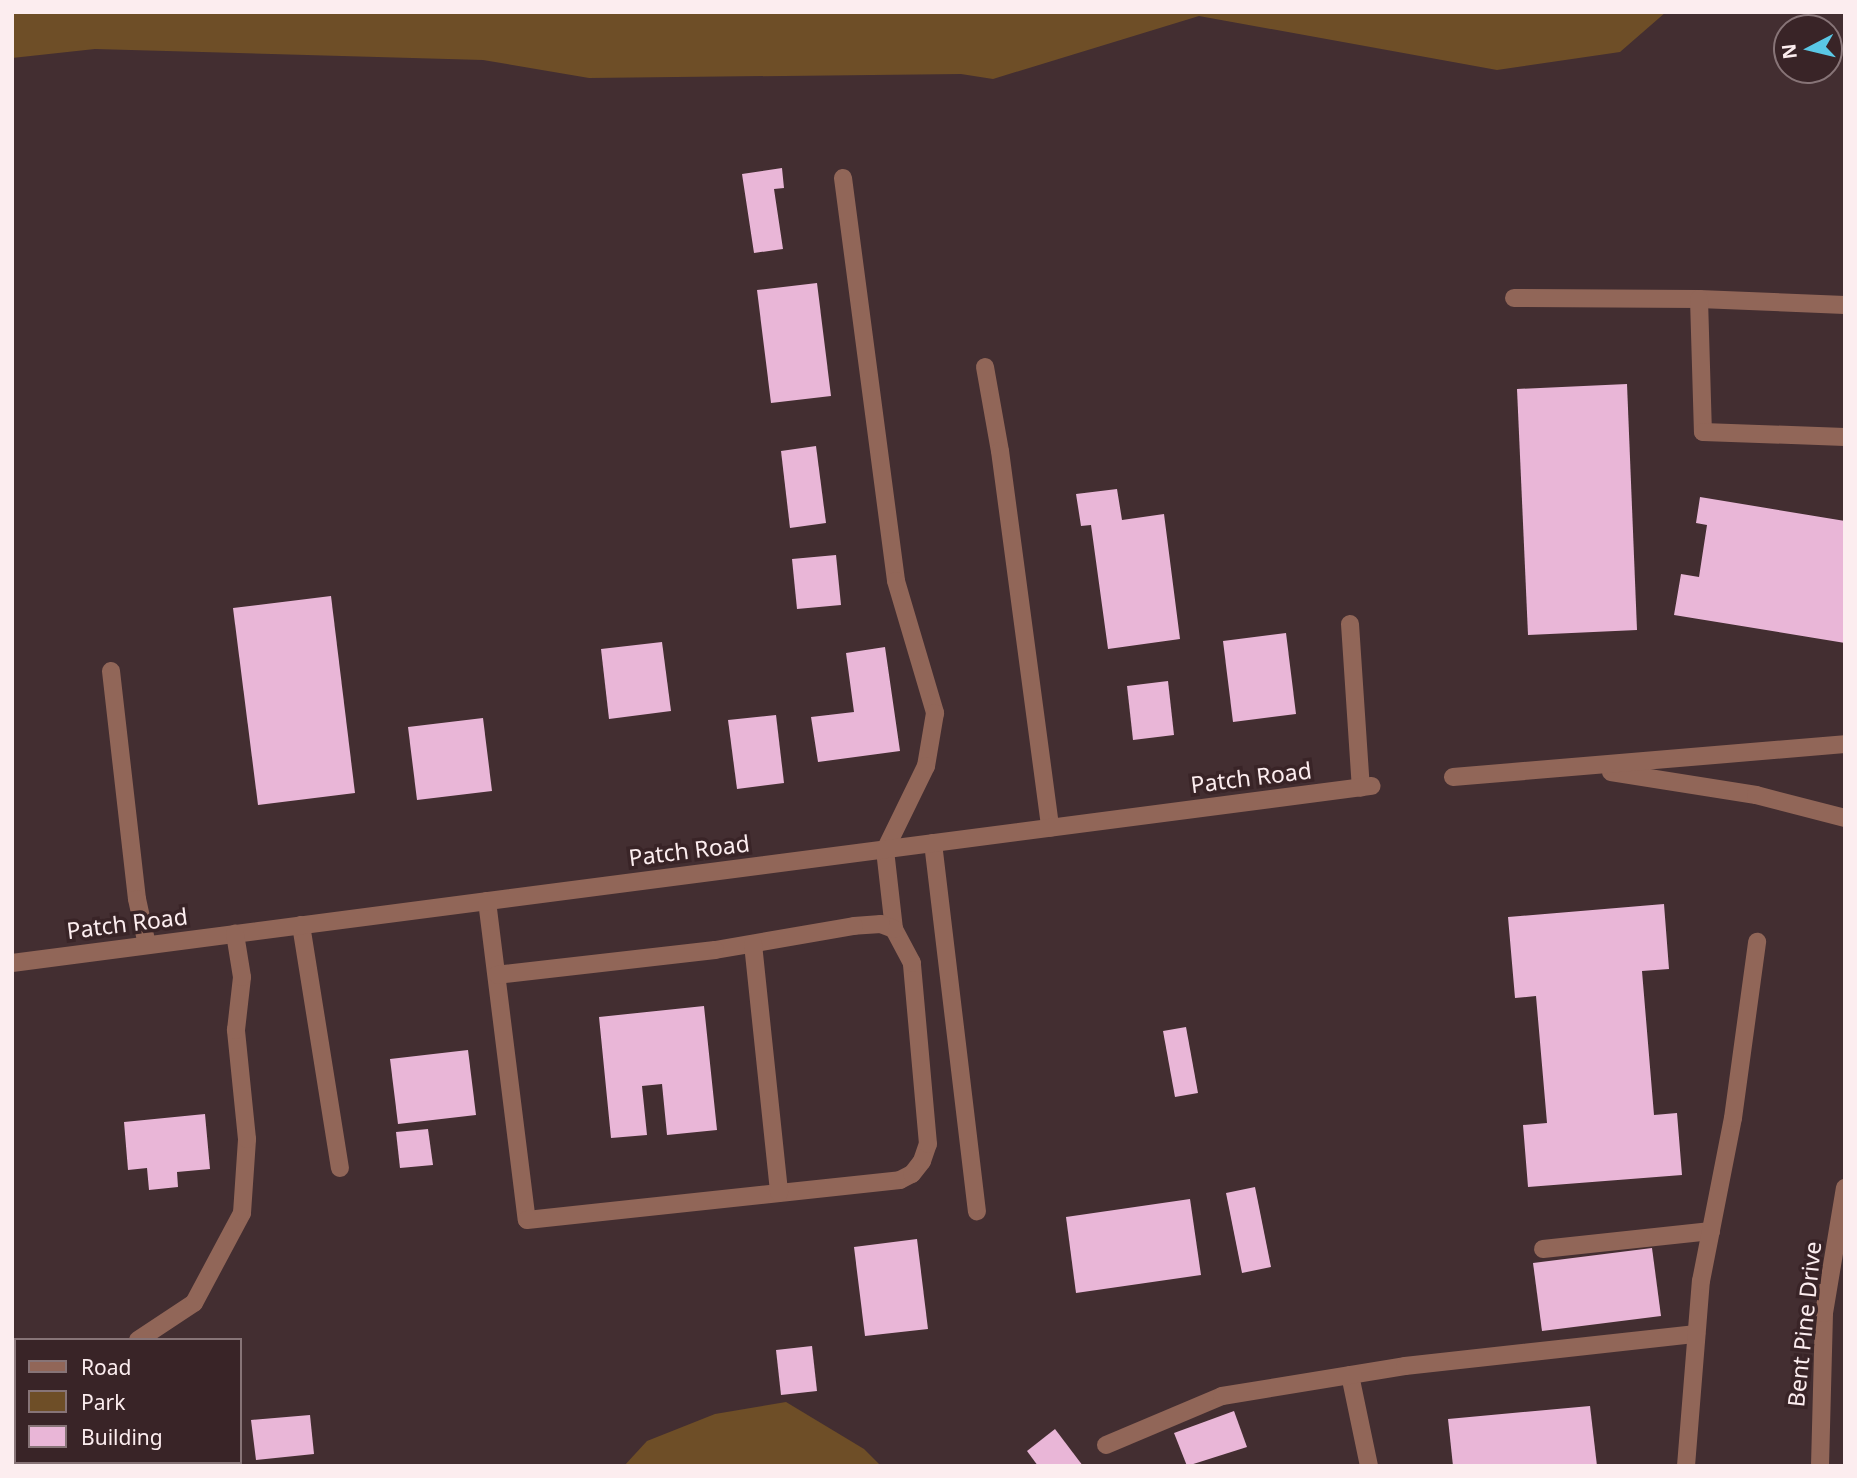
<!DOCTYPE html>
<html>
<head>
<meta charset="utf-8">
<style>
	body { margin:0 }
	#map { position:relative; width:1857px; height:1478px; overflow:hidden; background:#432e31; font-family:"Noto Sans",sans-serif }
	div>[style] { position:absolute }
	[style*='--x'] { left:calc(var(--x)*1px); top:calc(var(--y)*1px); width:calc(var(--w)*1px); rotate:calc(var(--a)*1deg) }
	.green>* { inset:0; background:#6e4e27 }
	.building>* { inset:0; background:#e9b6d7 }
	.minor>* { height:18px; margin:-9px; padding:0 9px; transform-origin:9px; border-radius:9px; background:#916658 }
	span { translate:-50% -50%; white-space:nowrap; text-align:center; line-height:1.15; -webkit-text-stroke:7px #392427; paint-order:stroke }
	.street-label { font-size:23px; color:#fcedef }
	.frame { position:absolute; inset:0; border:14px solid #fcedef; pointer-events:none }
	.legend { position:absolute; left:14px; top:1338px; width:228px; height:126px; box-sizing:border-box; background:#392427; border:2px solid #877477; margin:0; padding:9px 12px; list-style:none; font-size:21px; color:#fcedef }
	.legend li { display:flex; align-items:center; gap:14px; height:35px }
	.legend b { width:35px; border:2px solid #877477 }
	.north { position:absolute; left:1773px; top:14px; width:70px; height:70px; box-sizing:border-box; background:#392427; border:2px solid #877477; border-radius:50%; rotate:263deg; font-size:19px; font-weight:700; line-height:28px; text-align:center; color:#fcedef }
	.north::after { content:''; display:block; margin:auto; width:24px; height:32px; background:#5ac8e6; clip-path:polygon(50% 0,100% 100%,50% 72%,0 100%) }
</style>
</head>
<body>
<div id="map">
	<div class="green">
		<div style="clip-path:polygon(12px 12px,1666px 12px,1620px 52px,1497px 70px,1199px 16px,993px 79px,961px 74px,589px 78px,483px 60px,95px 49px,12px 58px)"></div>
		<div style="clip-path:polygon(786px 1402px,864px 1449px,881px 1466px,624px 1466px,647px 1441px,715px 1414px)"></div>
	</div>
	<div class="building">
		<div style="clip-path:polygon(782px 168px,784px 188px,774px 189px,783px 249px,754px 253px,742px 174px)"></div>
		<div style="clip-path:polygon(817px 283px,831px 396px,771px 403px,757px 290px)"></div>
		<div style="clip-path:polygon(1627px 384px,1637px 630px,1528px 635px,1517px 389px)"></div>
		<div style="clip-path:polygon(816px 446px,826px 523px,790px 528px,781px 451px)"></div>
		<div style="clip-path:polygon(1117px 489px,1122px 520px,1164px 514px,1180px 639px,1108px 649px,1091px 525px,1081px 526px,1076px 494px)"></div>
		<div style="clip-path:polygon(1700px 497px,1845px 521px,1845px 643px,1674px 615px,1681px 574px,1699px 577px,1707px 525px,1696px 523px)"></div>
		<div style="clip-path:polygon(836px 555px,841px 605px,797px 609px,792px 559px)"></div>
		<div style="clip-path:polygon(331px 596px,355px 793px,258px 805px,233px 608px)"></div>
		<div style="clip-path:polygon(1286px 633px,1296px 714px,1233px 722px,1223px 641px)"></div>
		<div style="clip-path:polygon(662px 642px,671px 711px,609px 719px,601px 649px)"></div>
		<div style="clip-path:polygon(885px 647px,900px 751px,818px 762px,811px 717px,854px 712px,846px 653px)"></div>
		<div style="clip-path:polygon(1168px 681px,1174px 735px,1133px 740px,1127px 686px)"></div>
		<div style="clip-path:polygon(776px 715px,784px 783px,737px 789px,728px 720px)"></div>
		<div style="clip-path:polygon(483px 718px,492px 791px,417px 800px,408px 727px)"></div>
		<div style="clip-path:polygon(1664px 904px,1669px 969px,1642px 971px,1654px 1115px,1677px 1113px,1682px 1175px,1528px 1187px,1523px 1125px,1547px 1123px,1536px 996px,1515px 998px,1508px 917px)"></div>
		<div style="clip-path:polygon(704px 1006px,717px 1130px,667px 1135px,662px 1084px,642px 1086px,647px 1135px,611px 1138px,599px 1017px)"></div>
		<div style="clip-path:polygon(1186px 1027px,1198px 1093px,1175px 1097px,1163px 1031px)"></div>
		<div style="clip-path:polygon(468px 1050px,476px 1115px,398px 1124px,390px 1059px)"></div>
		<div style="clip-path:polygon(205px 1114px,210px 1169px,177px 1172px,178px 1187px,149px 1190px,147px 1168px,128px 1170px,124px 1122px)"></div>
		<div style="clip-path:polygon(428px 1129px,433px 1165px,400px 1168px,396px 1132px)"></div>
		<div style="clip-path:polygon(1255px 1187px,1271px 1267px,1242px 1273px,1226px 1193px)"></div>
		<div style="clip-path:polygon(1190px 1199px,1201px 1275px,1076px 1293px,1066px 1217px)"></div>
		<div style="clip-path:polygon(917px 1239px,928px 1329px,865px 1336px,854px 1247px)"></div>
		<div style="clip-path:polygon(1652px 1248px,1661px 1316px,1542px 1331px,1533px 1263px)"></div>
		<div style="clip-path:polygon(812px 1346px,817px 1391px,781px 1395px,776px 1350px)"></div>
		<div style="clip-path:polygon(1590px 1406px,1597px 1466px,1453px 1466px,1448px 1419px)"></div>
		<div style="clip-path:polygon(1234px 1411px,1247px 1447px,1187px 1466px,1174px 1433px)"></div>
		<div style="clip-path:polygon(310px 1415px,314px 1454px,256px 1460px,251px 1420px)"></div>
		<div style="clip-path:polygon(1055px 1429px,1083px 1466px,1038px 1466px,1027px 1451px)"></div>
	</div>
	<div class="minor">
		<div style="--x:843;--y:178;--w:406;--a:82.5"></div>
		<div style="--x:896;--y:581;--w:138;--a:73.5"></div>
		<div style="--x:935;--y:713;--w:54;--a:99.6"></div>
		<div style="--x:926;--y:766;--w:93;--a:116"></div>
		<div style="--x:885;--y:850;--w:80;--a:83.5"></div>
		<div style="--x:1514;--y:298;--w:185;--a:0.3"></div>
		<div style="--x:1845;--y:305;--w:146;--a:-177.6"></div>
		<div style="--x:1699;--y:299;--w:133;--a:88.3"></div>
		<div style="--x:1703;--y:432;--w:142;--a:2"></div>
		<div style="--x:985;--y:367;--w:85;--a:79.9"></div>
		<div style="--x:1000;--y:451;--w:380;--a:82.4"></div>
		<div style="--x:1350;--y:624;--w:164;--a:86.2"></div>
		<div style="--x:111;--y:671;--w:229;--a:83.5"></div>
		<div style="--x:137;--y:899;--w:47;--a:77.7"></div>
		<div style="--x:1611;--y:772;--w:147;--a:9"></div>
		<div style="--x:1756;--y:795;--w:92;--a:14.5"></div>
		<div style="--x:1453;--y:777;--w:393;--a:-4.8"></div>
		<div style="--x:933;--y:843;--w:371;--a:83.2"></div>
		<div style="--x:487;--y:901;--w:321;--a:82.9"></div>
		<div style="--x:527;--y:1220;--w:375;--a:-6.1"></div>
		<div style="--x:900;--y:1180;--w:13;--a:-27"></div>
		<div style="--x:912;--y:1174;--w:16;--a:-52"></div>
		<div style="--x:922;--y:1161;--w:18;--a:-71"></div>
		<div style="--x:928;--y:1144;--w:182;--a:-95.1"></div>
		<div style="--x:912;--y:963;--w:38;--a:-118"></div>
		<div style="--x:894;--y:929;--w:14;--a:-159"></div>
		<div style="--x:881;--y:924;--w:27;--a:176"></div>
		<div style="--x:854;--y:926;--w:141;--a:170.2"></div>
		<div style="--x:715;--y:950;--w:219;--a:173.5"></div>
		<div style="--x:301;--y:925;--w:246;--a:80.9"></div>
		<div style="--x:753;--y:944;--w:250;--a:84"></div>
		<div style="--x:12;--y:963;--w:1371;--a:-7.42"></div>
		<div style="--x:1543;--y:1249;--w:169;--a:-6.1"></div>
		<div style="--x:138;--y:1340;--w:67;--a:-33.5"></div>
		<div style="--x:194;--y:1303;--w:102;--a:-61.9"></div>
		<div style="--x:242;--y:1213;--w:74;--a:-86.1"></div>
		<div style="--x:247;--y:1139;--w:110;--a:-95.8"></div>
		<div style="--x:236;--y:1030;--w:53;--a:-83.5"></div>
		<div style="--x:242;--y:977;--w:44;--a:-99.2"></div>
		<div style="--x:12;--y:1356;--w:4;--a:27"></div>
		<div style="--x:1350;--y:1375;--w:93;--a:78.2"></div>
		<div style="--x:1106;--y:1445;--w:126;--a:-22.9"></div>
		<div style="--x:1222;--y:1396;--w:185;--a:-9.3"></div>
		<div style="--x:1405;--y:1366;--w:293;--a:-6.3"></div>
		<div style="--x:1686;--y:1466;--w:186;--a:-85.4"></div>
		<div style="--x:1701;--y:1281;--w:166;--a:-78.9"></div>
		<div style="--x:1733;--y:1118;--w:178;--a:-82.2"></div>
		<div style="--x:1820;--y:1466;--w:153;--a:-88.5"></div>
		<div style="--x:1824;--y:1313;--w:127;--a:-80.5"></div>
	</div>
	<div class="street-label">
		<span style="left:1251px;top:777px;rotate:-7deg">Patch Road</span>
		<span style="left:689px;top:850px;rotate:-7deg">Patch Road</span>
		<span style="left:127px;top:923px;rotate:-7deg">Patch Road</span>
		<span style="left:1804px;top:1324px;rotate:-84deg">Bent Pine Drive</span>
	</div>
	<div class="frame"></div>
	<ul class="legend">
	<li><b style="height:9px;background:#916658"></b>Road</li>
	<li><b style="height:19px;background:#6e4e27"></b>Park</li>
	<li><b style="height:19px;background:#e9b6d7"></b>Building</li>
	</ul>
	<div class="north">N</div>
</div>
</body>
</html>
